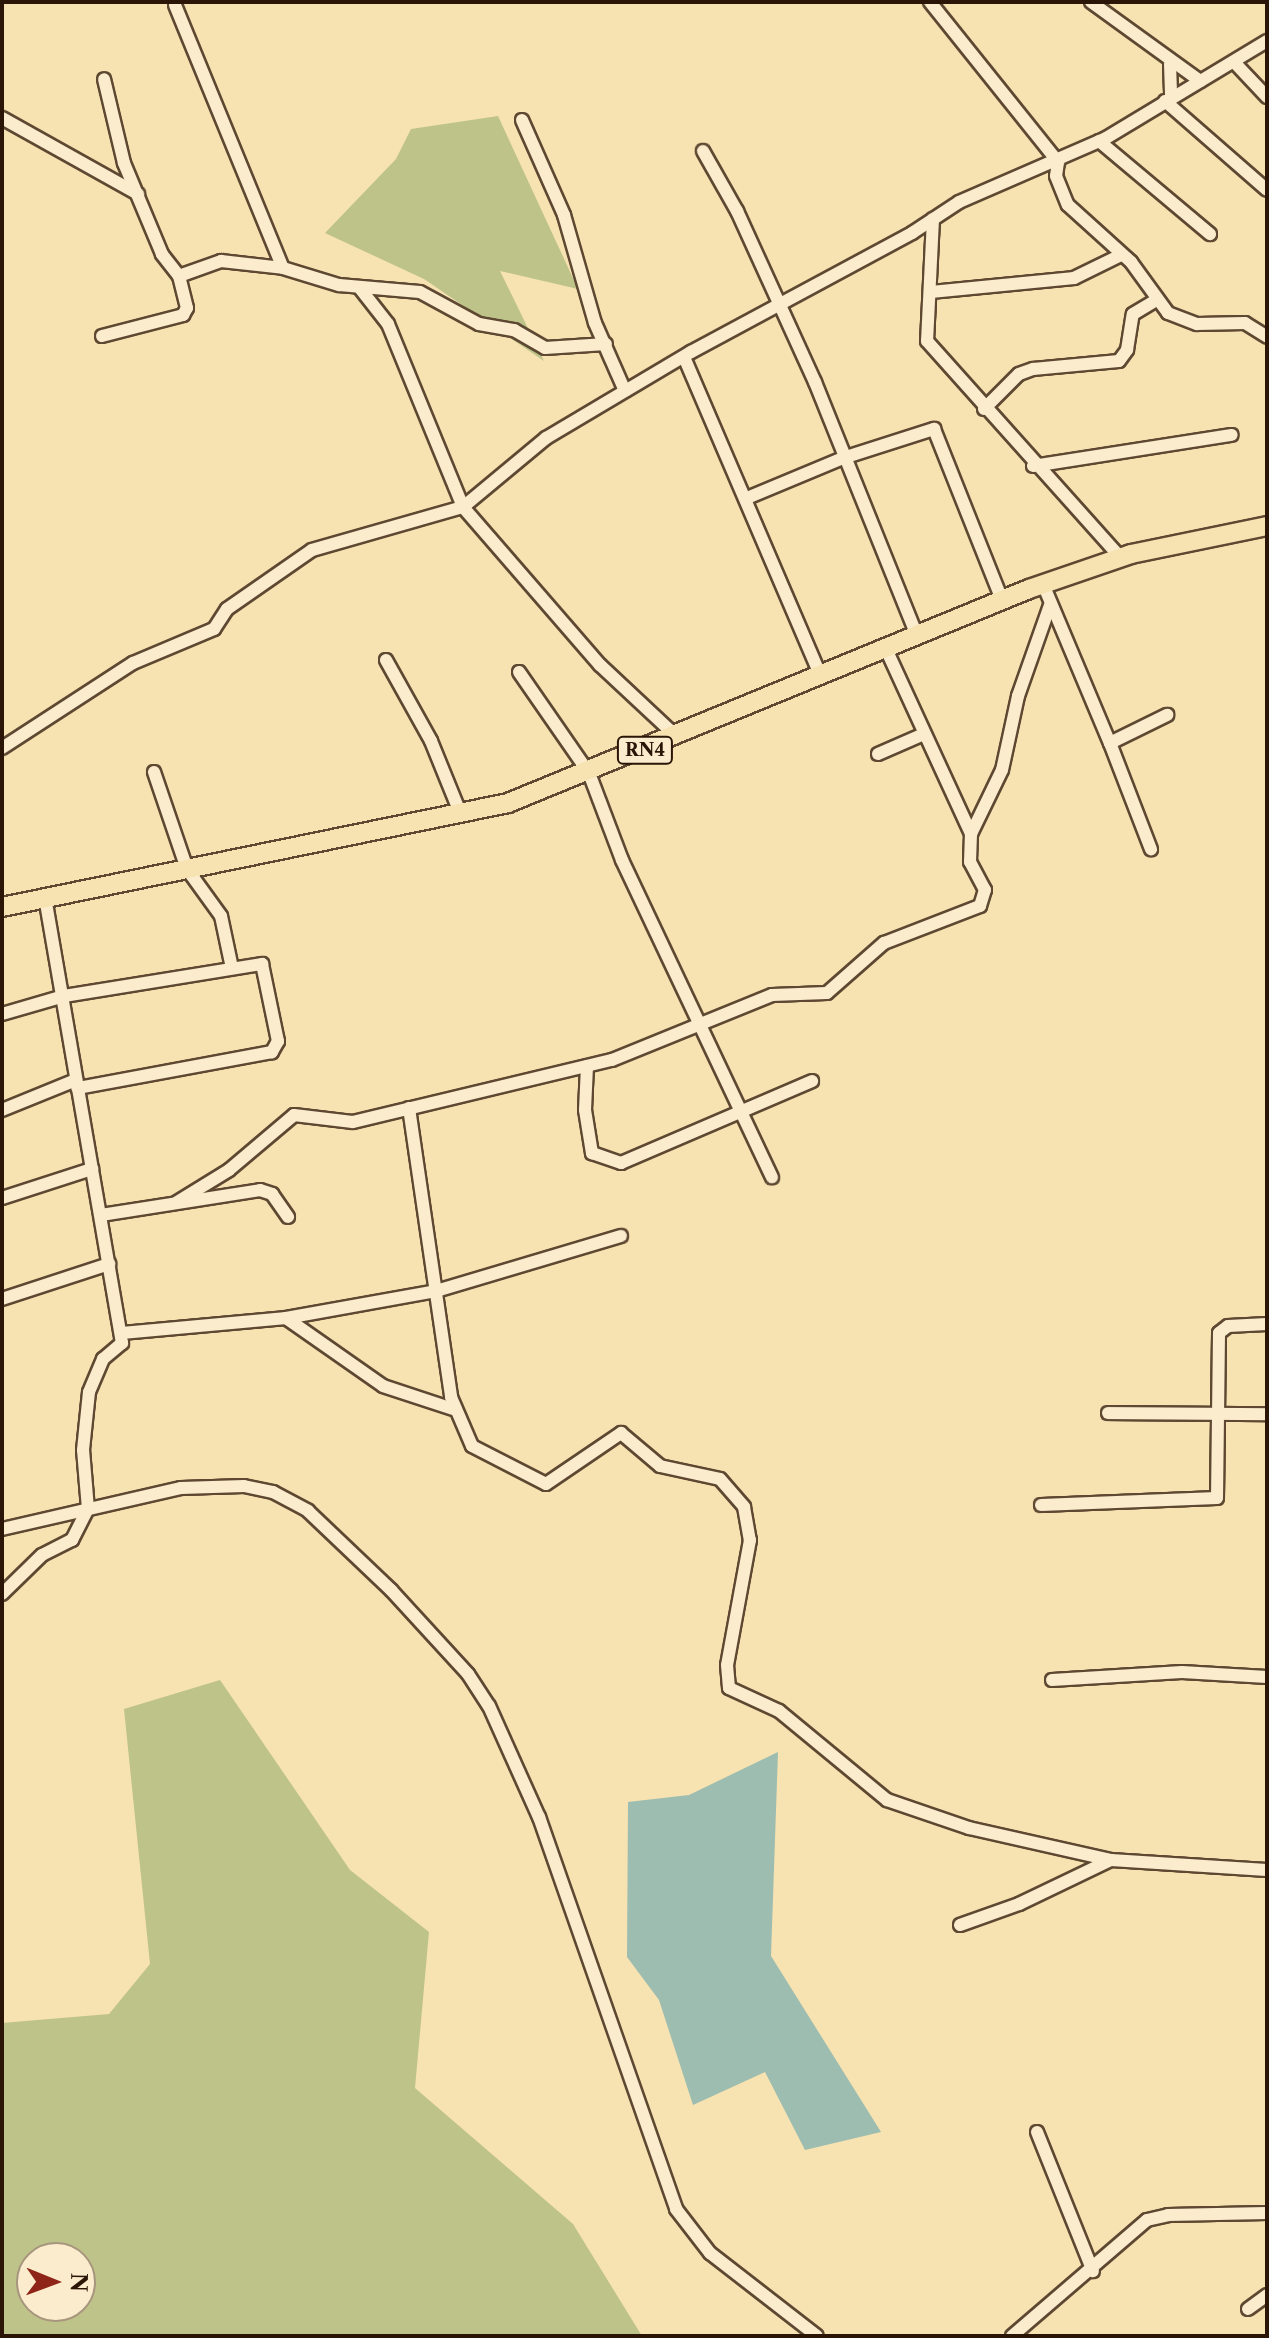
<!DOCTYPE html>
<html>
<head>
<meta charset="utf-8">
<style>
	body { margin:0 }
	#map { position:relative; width:1269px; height:2338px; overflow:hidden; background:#f7e2b1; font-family:"Libre Caslon Text",serif }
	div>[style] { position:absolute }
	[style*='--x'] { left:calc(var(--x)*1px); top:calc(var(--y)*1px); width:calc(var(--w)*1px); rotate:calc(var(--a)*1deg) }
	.green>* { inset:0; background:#bec38a }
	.water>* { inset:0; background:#9dbdb0 }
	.roads { filter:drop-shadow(2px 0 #5e4832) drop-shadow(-2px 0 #5e4832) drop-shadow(0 2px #5e4832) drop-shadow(0 -2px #5e4832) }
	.minor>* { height:12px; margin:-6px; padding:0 6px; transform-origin:6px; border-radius:6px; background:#faeccc }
	.highway>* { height:18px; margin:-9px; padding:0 9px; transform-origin:9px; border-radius:9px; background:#f7e2b1 }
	span { translate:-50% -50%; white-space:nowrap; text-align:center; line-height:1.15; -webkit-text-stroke:8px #faeccc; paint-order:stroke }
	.shield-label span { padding:2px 6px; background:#faeccc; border:2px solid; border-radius:6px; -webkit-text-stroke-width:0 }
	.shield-label { font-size:18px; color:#2b1507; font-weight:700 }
	.frame { position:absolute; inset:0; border:4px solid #2b1507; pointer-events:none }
	.north { position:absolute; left:16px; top:2242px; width:80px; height:80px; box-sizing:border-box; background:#faeccc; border:2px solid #a7967d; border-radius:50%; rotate:91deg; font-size:22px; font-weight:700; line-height:32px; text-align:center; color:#2b1507 }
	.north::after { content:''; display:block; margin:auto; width:28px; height:36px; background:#8f2418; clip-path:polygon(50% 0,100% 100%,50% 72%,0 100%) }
</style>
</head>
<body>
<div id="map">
	<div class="green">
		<div style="clip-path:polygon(498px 116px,578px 289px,500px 271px,544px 361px,424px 279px,325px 233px,396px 159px,411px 129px)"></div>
		<div style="clip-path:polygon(evenodd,220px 1680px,350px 1870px,429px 1932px,415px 2088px,573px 2224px,642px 2336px,2px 2336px,2px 2023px,109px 2014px,150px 1964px,124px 1709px,220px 1680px,32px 2258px,80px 2258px,80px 2306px,32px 2306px,32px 2258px)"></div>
	</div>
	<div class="water">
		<div style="clip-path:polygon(778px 1752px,771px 1956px,881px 2132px,805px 2150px,765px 2072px,693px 2105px,659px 2000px,627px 1957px,628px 1802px,689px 1795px)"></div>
	</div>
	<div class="roads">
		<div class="minor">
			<div style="--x:930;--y:2;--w:205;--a:51.3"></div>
			<div style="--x:1091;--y:2;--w:135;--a:35.9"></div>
			<div style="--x:175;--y:5;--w:284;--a:67.7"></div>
			<div style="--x:1234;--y:62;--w:48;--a:46.7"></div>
			<div style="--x:1170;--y:64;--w:33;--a:88"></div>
			<div style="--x:1165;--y:101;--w:135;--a:41.1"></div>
			<div style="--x:2;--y:118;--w:156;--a:29.2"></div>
			<div style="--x:522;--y:120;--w:104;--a:66.1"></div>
			<div style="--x:564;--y:215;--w:112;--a:74"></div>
			<div style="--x:595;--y:323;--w:74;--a:66.2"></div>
			<div style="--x:1099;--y:141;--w:145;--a:40"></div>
			<div style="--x:703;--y:151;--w:69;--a:60.5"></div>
			<div style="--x:737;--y:211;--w:188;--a:65.5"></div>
			<div style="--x:815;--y:382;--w:274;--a:68.1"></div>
			<div style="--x:1058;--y:162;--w:14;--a:98"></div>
			<div style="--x:1056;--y:176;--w:31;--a:68"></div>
			<div style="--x:1068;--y:205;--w:85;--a:42.1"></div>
			<div style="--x:1131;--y:262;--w:63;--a:54"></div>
			<div style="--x:1168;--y:313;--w:31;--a:21"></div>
			<div style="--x:1197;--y:324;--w:48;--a:-1.2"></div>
			<div style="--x:1245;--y:323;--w:26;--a:32"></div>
			<div style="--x:933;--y:219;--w:122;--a:92.8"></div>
			<div style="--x:927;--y:341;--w:290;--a:48.2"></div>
			<div style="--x:179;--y:276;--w:45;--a:-19.7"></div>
			<div style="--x:221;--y:261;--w:62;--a:6.4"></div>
			<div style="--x:283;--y:268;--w:59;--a:16.9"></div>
			<div style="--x:339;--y:285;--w:81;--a:4.9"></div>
			<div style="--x:420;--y:292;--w:67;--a:28.5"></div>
			<div style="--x:479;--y:324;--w:36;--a:10"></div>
			<div style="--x:514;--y:330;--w:36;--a:30"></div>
			<div style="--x:545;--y:348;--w:61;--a:-3.8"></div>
			<div style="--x:359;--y:287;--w:47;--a:51.9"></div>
			<div style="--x:388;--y:324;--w:198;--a:67.7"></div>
			<div style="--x:463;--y:507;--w:209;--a:49.1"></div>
			<div style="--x:600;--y:665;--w:105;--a:43.1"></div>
			<div style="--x:931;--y:292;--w:144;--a:-5.6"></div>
			<div style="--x:1074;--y:278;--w:52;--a:-26.1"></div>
			<div style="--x:102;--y:336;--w:84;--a:-14.5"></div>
			<div style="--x:183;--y:315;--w:8;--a:-60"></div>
			<div style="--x:187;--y:308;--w:33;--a:-104"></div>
			<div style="--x:179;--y:276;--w:28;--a:-128"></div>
			<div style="--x:162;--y:254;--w:99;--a:-112.7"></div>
			<div style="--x:124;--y:163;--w:86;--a:-103.4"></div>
			<div style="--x:684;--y:357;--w:348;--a:66.8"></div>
			<div style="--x:984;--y:409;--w:49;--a:-45"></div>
			<div style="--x:1019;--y:374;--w:15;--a:-20"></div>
			<div style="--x:1033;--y:369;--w:86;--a:-5.3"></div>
			<div style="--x:1119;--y:361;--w:14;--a:-54"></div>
			<div style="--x:1127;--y:350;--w:36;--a:-81"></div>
			<div style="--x:1133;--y:314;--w:27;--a:-31"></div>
			<div style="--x:1033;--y:466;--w:201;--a:-8.9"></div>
			<div style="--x:747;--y:498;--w:104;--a:-22.6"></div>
			<div style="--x:843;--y:458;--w:96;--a:-17.7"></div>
			<div style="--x:934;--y:429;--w:184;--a:68.3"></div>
			<div style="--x:1043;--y:584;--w:173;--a:67.2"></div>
			<div style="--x:1110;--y:743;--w:64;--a:-26.2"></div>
			<div style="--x:886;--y:649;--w:204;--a:65.3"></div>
			<div style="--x:386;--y:660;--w:93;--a:60.9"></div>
			<div style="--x:431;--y:741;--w:80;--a:67.9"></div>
			<div style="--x:519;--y:672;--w:123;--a:55.3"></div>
			<div style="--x:589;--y:773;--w:93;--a:69.2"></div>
			<div style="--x:622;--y:860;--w:351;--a:64.7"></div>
			<div style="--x:1110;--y:743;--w:114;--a:68.9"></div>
			<div style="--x:2;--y:748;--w:156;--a:-33"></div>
			<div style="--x:133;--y:663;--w:88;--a:-22.8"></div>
			<div style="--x:214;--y:629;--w:24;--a:-57"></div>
			<div style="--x:227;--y:609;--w:103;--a:-34.8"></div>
			<div style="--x:312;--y:550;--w:157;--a:-15.9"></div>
			<div style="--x:463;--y:507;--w:108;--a:-39.7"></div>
			<div style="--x:546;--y:438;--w:169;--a:-30.7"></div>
			<div style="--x:691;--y:352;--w:251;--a:-28.3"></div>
			<div style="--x:912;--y:233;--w:56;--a:-33.4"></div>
			<div style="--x:959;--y:202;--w:160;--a:-23.5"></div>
			<div style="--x:1106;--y:138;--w:188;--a:-31.1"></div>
			<div style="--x:878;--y:754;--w:50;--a:-23.5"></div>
			<div style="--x:154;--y:772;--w:102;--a:71.2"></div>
			<div style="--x:187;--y:869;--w:58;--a:54.1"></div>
			<div style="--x:221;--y:916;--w:53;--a:78.1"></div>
			<div style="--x:2;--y:1014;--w:65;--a:-16.2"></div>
			<div style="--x:64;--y:996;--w:201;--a:-9.2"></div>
			<div style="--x:262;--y:964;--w:79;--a:78.3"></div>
			<div style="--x:278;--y:1041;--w:13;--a:119"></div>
			<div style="--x:272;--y:1052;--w:198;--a:169.5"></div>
			<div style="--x:587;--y:1066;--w:44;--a:92.6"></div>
			<div style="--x:585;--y:1110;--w:44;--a:80.8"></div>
			<div style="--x:592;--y:1153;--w:31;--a:19"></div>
			<div style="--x:621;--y:1163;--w:208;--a:-23.2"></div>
			<div style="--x:409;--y:1108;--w:292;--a:81.7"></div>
			<div style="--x:451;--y:1397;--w:53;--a:66.8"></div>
			<div style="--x:472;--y:1446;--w:83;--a:27.2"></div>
			<div style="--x:546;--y:1484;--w:91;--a:-34.2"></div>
			<div style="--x:621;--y:1433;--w:51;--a:40.2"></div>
			<div style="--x:660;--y:1466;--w:61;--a:12.2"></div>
			<div style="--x:720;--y:1479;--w:37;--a:49"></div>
			<div style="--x:744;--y:1507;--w:34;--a:80"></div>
			<div style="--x:750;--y:1540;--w:127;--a:100.4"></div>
			<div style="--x:727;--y:1665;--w:23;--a:85"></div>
			<div style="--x:729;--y:1688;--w:55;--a:24.7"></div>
			<div style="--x:779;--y:1711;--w:140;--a:39.5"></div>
			<div style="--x:887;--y:1800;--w:87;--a:18.9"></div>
			<div style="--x:969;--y:1828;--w:146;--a:12.7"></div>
			<div style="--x:2;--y:1110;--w:80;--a:-22.1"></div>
			<div style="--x:2;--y:1198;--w:95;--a:-17.9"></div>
			<div style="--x:177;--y:1202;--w:61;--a:-31.6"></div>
			<div style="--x:229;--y:1170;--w:85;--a:-40.2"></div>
			<div style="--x:294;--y:1115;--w:59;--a:6.8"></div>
			<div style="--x:353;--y:1122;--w:266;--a:-13.5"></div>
			<div style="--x:612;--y:1060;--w:173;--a:-22.1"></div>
			<div style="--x:772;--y:995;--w:55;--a:-2.1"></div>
			<div style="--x:827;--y:993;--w:76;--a:-41.3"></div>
			<div style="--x:884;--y:943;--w:103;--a:-21.1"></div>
			<div style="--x:980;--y:906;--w:17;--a:-73"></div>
			<div style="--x:985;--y:890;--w:32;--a:-118"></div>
			<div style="--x:970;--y:862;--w:28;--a:-88"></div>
			<div style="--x:971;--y:834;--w:71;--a:-64.2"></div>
			<div style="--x:1002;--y:770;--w:76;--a:-77.8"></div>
			<div style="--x:1018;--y:696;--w:96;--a:-70.6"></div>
			<div style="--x:101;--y:1215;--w:161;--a:-8.9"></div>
			<div style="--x:260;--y:1190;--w:13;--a:18"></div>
			<div style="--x:272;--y:1194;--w:28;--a:55"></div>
			<div style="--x:2;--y:1299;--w:113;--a:-18.1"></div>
			<div style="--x:286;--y:1318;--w:152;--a:-10.2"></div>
			<div style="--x:436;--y:1291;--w:193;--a:-16.6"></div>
			<div style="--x:122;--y:1333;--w:165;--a:-5.2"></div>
			<div style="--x:286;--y:1318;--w:118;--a:35"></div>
			<div style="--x:383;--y:1386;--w:74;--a:18.2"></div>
			<div style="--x:1108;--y:1413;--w:159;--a:0.4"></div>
			<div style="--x:1041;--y:1505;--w:176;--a:-2.3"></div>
			<div style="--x:1217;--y:1498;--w:165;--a:-89.3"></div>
			<div style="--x:1219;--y:1333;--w:11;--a:-38"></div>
			<div style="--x:1228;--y:1326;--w:39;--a:-3"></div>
			<div style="--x:2;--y:1529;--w:184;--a:-12.9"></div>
			<div style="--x:181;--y:1488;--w:63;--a:-1.8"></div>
			<div style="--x:244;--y:1486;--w:30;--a:12"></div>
			<div style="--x:273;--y:1492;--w:40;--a:28"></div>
			<div style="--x:308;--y:1511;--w:115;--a:43.6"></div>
			<div style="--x:391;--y:1590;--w:114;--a:47.5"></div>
			<div style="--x:468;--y:1674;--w:38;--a:57"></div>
			<div style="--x:489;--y:1706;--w:122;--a:65.8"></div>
			<div style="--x:539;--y:1817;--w:415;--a:70.7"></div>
			<div style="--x:676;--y:2209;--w:56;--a:52.3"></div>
			<div style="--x:710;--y:2253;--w:135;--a:37.8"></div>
			<div style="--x:2;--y:1594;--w:56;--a:-44.3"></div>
			<div style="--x:42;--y:1555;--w:34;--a:-27"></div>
			<div style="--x:72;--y:1540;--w:35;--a:-63"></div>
			<div style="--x:88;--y:1509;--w:59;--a:-94.8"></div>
			<div style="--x:83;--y:1450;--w:58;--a:-84.1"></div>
			<div style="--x:89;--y:1392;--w:36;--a:-67"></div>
			<div style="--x:103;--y:1359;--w:25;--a:-40"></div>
			<div style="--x:122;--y:1343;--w:454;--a:-99.8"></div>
			<div style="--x:1052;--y:1680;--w:130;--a:-3.5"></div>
			<div style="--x:1182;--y:1672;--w:85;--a:3.4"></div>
			<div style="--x:960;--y:1925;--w:63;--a:-19.6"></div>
			<div style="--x:1019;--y:1904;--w:102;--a:-25.6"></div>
			<div style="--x:1111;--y:1860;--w:156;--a:3.7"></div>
			<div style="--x:1037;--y:2132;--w:150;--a:68.1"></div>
			<div style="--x:1248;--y:2309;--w:24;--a:-36"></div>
			<div style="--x:1012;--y:2336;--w:178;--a:-40.7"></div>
			<div style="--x:1147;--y:2220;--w:22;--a:-13"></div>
			<div style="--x:1168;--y:2215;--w:99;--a:-1.2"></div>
		</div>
		<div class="highway">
			<div style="--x:2;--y:907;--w:517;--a:-11.61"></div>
			<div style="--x:508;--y:803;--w:563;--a:-22.33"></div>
			<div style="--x:1029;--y:589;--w:108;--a:-18.9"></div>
			<div style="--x:1131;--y:554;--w:139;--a:-11.6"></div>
		</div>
	</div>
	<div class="shield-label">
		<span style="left:645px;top:750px">RN4</span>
	</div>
	<div class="frame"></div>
	<div class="north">N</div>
</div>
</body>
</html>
